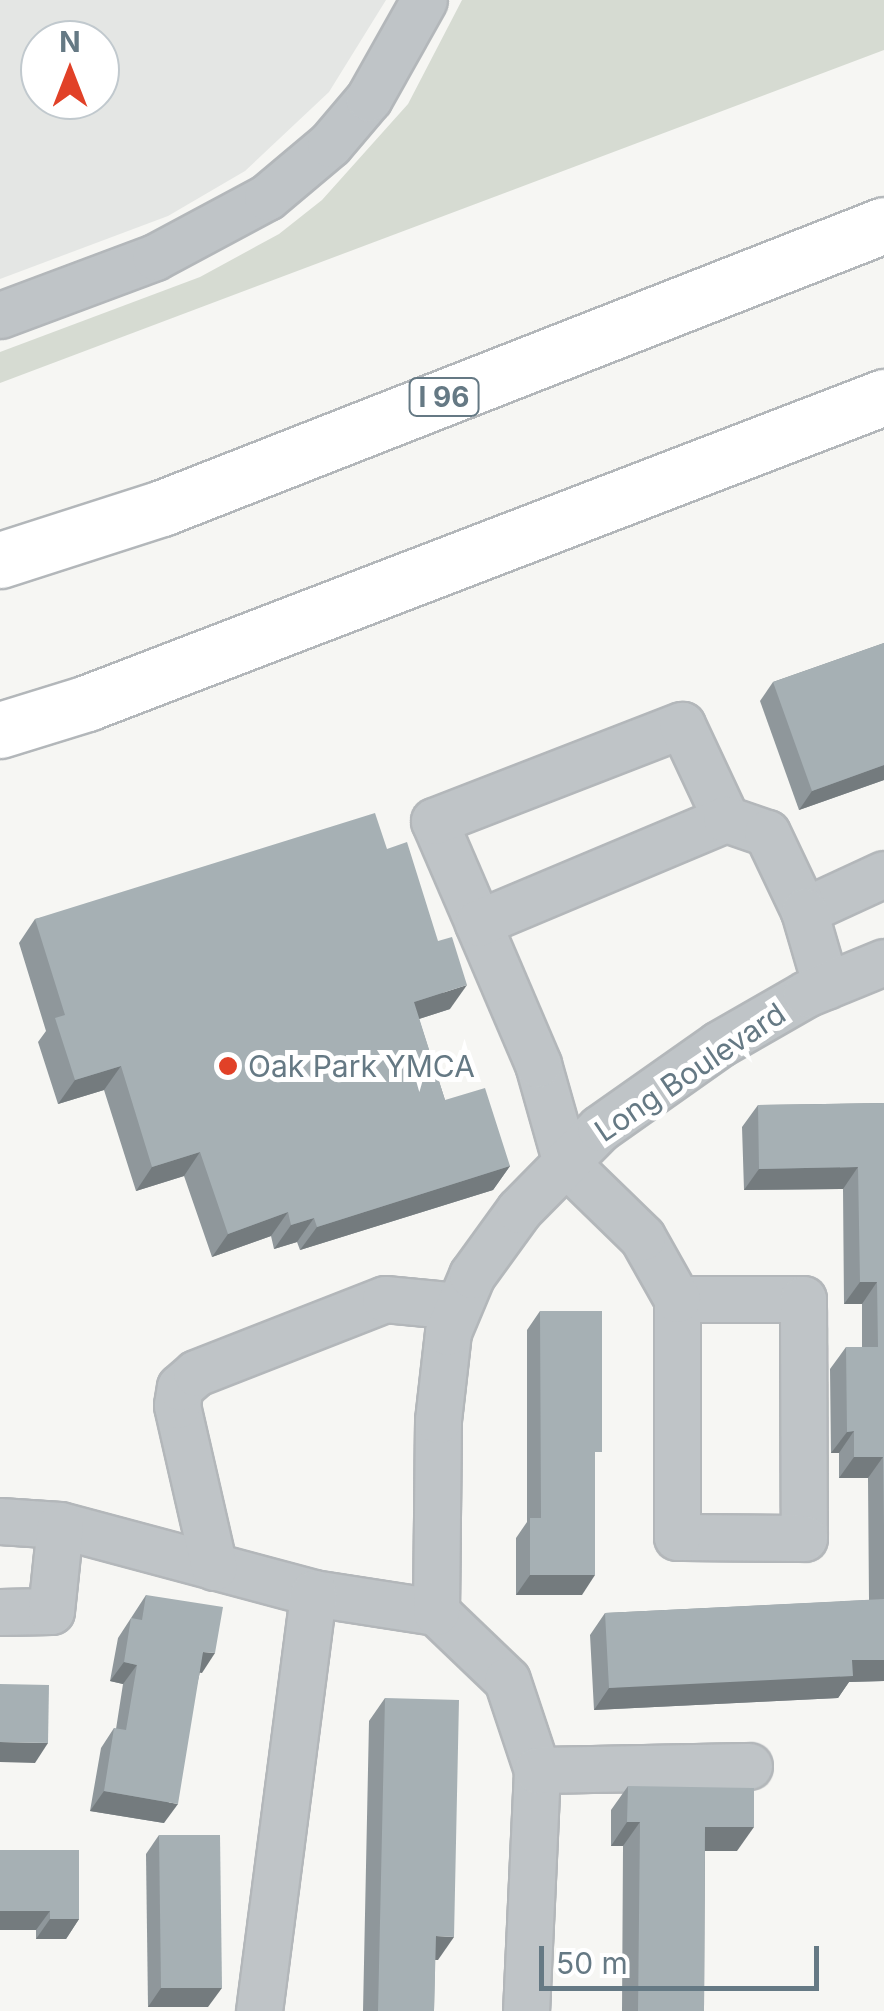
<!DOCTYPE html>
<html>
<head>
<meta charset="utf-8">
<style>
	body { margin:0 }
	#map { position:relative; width:884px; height:2011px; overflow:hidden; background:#f6f6f3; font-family:Inter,sans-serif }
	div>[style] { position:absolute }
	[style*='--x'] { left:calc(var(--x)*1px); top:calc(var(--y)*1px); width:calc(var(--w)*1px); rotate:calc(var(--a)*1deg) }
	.built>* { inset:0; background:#e4e6e4 }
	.green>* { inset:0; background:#d6dbd2 }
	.roads { filter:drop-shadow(2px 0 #b3b7ba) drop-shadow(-2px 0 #b3b7ba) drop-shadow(0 2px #b3b7ba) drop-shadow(0 -2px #b3b7ba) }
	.minor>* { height:45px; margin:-22.5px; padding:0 22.5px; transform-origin:22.5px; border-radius:22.5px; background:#bfc4c7 }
	.highway>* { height:55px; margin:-27.5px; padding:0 27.5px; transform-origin:27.5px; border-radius:27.5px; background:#fff }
	.wall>* { inset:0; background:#8f979b }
	.shaded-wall>* { inset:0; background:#747b7e }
	.building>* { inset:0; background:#a6b0b4 }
	.dots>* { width:28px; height:28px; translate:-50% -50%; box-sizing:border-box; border:5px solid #fff; border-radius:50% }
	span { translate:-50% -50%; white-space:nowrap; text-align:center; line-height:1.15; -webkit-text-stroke:10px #fff; paint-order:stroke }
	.shield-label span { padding:2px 8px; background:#fff; border:2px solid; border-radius:8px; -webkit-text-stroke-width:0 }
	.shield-label { font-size:28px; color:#657984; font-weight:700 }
	.poi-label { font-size:30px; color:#657984 }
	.left { translate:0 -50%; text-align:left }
	.street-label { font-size:30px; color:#657984 }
	.north { position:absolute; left:20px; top:20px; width:100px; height:100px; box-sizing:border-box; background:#fff; border:2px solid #c1c9ce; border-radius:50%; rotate:0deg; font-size:28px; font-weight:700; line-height:40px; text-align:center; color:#657984 }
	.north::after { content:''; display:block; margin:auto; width:35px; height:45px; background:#e14128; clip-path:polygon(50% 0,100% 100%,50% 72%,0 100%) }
	.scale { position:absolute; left:539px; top:1946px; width:280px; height:45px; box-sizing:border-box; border:5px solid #657984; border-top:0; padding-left:12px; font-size:30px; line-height:35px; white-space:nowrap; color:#657984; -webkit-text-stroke:8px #fff; paint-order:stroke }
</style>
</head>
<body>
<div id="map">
	<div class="built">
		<div style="clip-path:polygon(evenodd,0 0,386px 0,329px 92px,245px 171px,168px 216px,0 279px,0 0,40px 40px,100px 40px,100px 100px,40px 100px,40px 40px)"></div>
	</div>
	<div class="green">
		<div style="clip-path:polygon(462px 0,884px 0,884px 50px,0 383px,0 352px,200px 277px,279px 234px,322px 200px,408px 104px)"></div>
	</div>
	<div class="roads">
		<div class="minor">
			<div style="--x:0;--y:315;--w:165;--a:-20.5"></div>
			<div style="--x:155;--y:257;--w:127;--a:-28.2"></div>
			<div style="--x:267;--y:197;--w:82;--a:-40.1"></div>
			<div style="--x:330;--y:144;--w:60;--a:-49.7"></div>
			<div style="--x:369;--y:98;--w:112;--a:-60.7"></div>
			<div style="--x:804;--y:911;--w:88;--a:-24.8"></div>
			<div style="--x:478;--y:923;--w:111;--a:-113.3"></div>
			<div style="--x:434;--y:821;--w:266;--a:-21.2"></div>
			<div style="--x:682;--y:725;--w:104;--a:64.9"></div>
			<div style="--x:677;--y:1299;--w:126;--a:0"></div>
			<div style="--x:803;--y:1299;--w:239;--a:89.8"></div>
			<div style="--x:804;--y:1538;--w:127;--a:-179.5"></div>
			<div style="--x:677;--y:1537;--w:238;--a:-90"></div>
			<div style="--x:677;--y:1299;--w:71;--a:-119.4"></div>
			<div style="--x:642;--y:1237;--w:106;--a:-135.8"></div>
			<div style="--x:566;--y:1163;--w:103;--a:-105.8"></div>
			<div style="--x:538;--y:1064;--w:153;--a:-113.1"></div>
			<div style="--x:478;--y:923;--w:269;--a:-22.8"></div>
			<div style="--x:726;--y:819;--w:43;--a:18.9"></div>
			<div style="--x:767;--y:833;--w:86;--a:64.6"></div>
			<div style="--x:804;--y:911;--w:78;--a:73.7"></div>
			<div style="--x:0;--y:1521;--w:60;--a:3.8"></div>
			<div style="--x:60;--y:1525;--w:262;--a:15"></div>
			<div style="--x:313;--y:1593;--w:124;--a:8.8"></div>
			<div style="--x:436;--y:1612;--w:98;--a:43.8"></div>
			<div style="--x:507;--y:1680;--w:95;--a:71.6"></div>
			<div style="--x:537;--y:1770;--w:241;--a:92.6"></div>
			<div style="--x:214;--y:1567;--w:166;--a:-102.9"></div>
			<div style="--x:177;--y:1405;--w:18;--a:-81"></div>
			<div style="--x:180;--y:1387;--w:21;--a:-41"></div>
			<div style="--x:196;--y:1373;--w:203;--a:-21.4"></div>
			<div style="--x:385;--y:1299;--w:73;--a:5.5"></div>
			<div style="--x:0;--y:1612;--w:51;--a:-1.1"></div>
			<div style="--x:51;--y:1611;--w:86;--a:-84"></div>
			<div style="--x:436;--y:1612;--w:192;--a:-89.4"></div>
			<div style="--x:438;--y:1420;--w:89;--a:-83.5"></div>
			<div style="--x:448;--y:1332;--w:62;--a:-67.2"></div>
			<div style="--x:472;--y:1275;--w:80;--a:-54.1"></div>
			<div style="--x:519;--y:1210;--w:115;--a:-45.4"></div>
			<div style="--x:600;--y:1128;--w:146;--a:-35.2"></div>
			<div style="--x:719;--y:1044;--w:100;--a:-29.9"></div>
			<div style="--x:806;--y:994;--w:84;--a:-22.3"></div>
			<div style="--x:537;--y:1770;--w:212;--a:-1.1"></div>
			<div style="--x:259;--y:2011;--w:421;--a:-82.6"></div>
		</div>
		<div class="highway">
			<div style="--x:0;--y:560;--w:170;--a:-17.8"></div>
			<div style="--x:162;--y:508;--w:775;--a:-21.4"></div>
			<div style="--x:0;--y:730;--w:91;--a:-17.2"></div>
			<div style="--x:87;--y:703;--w:854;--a:-21"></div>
		</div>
	</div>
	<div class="wall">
		<div style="clip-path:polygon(884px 643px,884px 780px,799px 810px,760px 701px,773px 682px)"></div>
		<div style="clip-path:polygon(387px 849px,450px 1009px,419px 1019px,445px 1100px,510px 1166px,493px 1190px,300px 1250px,297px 1242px,274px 1249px,271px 1236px,212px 1257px,184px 1176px,136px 1191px,104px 1090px,58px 1104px,38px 1042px,46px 1031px,19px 943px,35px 919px)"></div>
		<div style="clip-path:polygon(884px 1103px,884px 1681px,849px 1682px,838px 1698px,594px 1710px,590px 1635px,605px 1613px,869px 1600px,868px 1478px,839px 1478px,839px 1453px,831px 1453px,830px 1369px,846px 1347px,862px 1347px,862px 1304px,844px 1304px,843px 1189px,744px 1190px,742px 1127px,758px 1105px)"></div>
		<div style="clip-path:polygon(540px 1311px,595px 1463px,582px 1595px,516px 1595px,516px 1538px,527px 1522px,527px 1330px)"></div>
		<div style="clip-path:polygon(146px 1595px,202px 1673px,200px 1672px,164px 1823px,90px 1811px,101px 1748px,114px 1728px,116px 1729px,123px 1684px,110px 1681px,118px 1638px)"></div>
		<div style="clip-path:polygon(385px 1698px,438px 1960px,435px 1960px,434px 2011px,363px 2011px,369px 1721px)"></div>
		<div style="clip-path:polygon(628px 1786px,737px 1851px,705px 1851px,704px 2011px,622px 2011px,623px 1846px,611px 1846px,611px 1810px)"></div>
		<div style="clip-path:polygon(159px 1835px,208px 2007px,148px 2007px,146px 1854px)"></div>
		<div style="clip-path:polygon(0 1850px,79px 1919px,66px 1939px,36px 1939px,36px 1930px,0 1930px)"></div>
	</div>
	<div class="shaded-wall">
		<div style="clip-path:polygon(884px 765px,884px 780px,799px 810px,812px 791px)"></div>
		<div style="clip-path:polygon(467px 985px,450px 1009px,397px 1026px,414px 1002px)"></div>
		<div style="clip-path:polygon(121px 1066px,104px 1090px,58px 1104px,75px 1080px)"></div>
		<div style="clip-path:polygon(200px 1152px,184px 1176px,136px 1191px,152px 1167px)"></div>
		<div style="clip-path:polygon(510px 1166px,493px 1190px,300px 1250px,317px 1227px)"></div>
		<div style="clip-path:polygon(858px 1167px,843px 1189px,744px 1190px,759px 1169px)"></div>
		<div style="clip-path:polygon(288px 1212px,271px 1236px,212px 1257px,228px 1234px)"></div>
		<div style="clip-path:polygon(314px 1218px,297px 1242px,274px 1249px,291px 1225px)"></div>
		<div style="clip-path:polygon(860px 1282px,877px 1282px,862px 1304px,844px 1304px)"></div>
		<div style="clip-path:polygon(854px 1431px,839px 1453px,831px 1453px,847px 1432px)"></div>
		<div style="clip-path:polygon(854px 1457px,883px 1457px,868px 1478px,839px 1478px)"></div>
		<div style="clip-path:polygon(530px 1575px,595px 1575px,582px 1595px,516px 1595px)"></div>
		<div style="clip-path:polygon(203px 1652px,215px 1653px,202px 1673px,190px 1671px)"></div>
		<div style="clip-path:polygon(852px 1660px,884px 1660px,884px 1681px,849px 1682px,838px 1698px,594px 1710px,609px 1688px)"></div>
		<div style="clip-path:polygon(124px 1662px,137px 1665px,123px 1684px,110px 1681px)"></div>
		<div style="clip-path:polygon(0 1742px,48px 1743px,35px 1763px,0 1762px)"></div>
		<div style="clip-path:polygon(104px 1791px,178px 1804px,164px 1823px,90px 1811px)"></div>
		<div style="clip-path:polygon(627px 1822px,640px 1822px,623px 1846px,611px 1846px)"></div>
		<div style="clip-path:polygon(705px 1827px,754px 1827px,737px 1851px,688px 1851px)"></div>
		<div style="clip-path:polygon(0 1911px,50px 1911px,36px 1930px,0 1930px)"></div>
		<div style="clip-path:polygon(50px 1919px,79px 1919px,66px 1939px,36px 1939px)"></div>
		<div style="clip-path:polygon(436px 1936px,454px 1937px,438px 1960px,420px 1959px)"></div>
		<div style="clip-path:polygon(161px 1988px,222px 1988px,208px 2007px,148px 2007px)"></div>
	</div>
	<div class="building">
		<div style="clip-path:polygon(884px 643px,884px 765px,812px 791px,773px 682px)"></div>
		<div style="clip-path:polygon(375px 813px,387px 849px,407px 842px,438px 941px,452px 937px,467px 985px,414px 1002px,445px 1100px,485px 1088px,510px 1166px,317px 1227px,314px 1218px,291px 1225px,288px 1212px,228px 1234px,200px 1152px,152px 1167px,121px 1066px,75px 1080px,55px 1018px,65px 1015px,35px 919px)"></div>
		<div style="clip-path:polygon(884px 1103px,884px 1527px,883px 1457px,854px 1457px,854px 1431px,847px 1432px,846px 1347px,878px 1347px,877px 1282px,860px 1282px,858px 1167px,759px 1169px,758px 1105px)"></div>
		<div style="clip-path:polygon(540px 1311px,602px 1311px,602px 1452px,595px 1452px,595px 1575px,530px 1575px,530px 1518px,541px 1518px)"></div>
		<div style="clip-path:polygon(146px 1595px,223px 1607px,215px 1653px,203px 1652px,178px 1804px,104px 1791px,114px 1728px,126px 1730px,137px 1665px,124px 1662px,131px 1618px,142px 1620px)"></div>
		<div style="clip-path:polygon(884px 1599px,884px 1660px,852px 1660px,853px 1676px,609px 1688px,605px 1613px)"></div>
		<div style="clip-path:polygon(0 1684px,49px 1685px,48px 1743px,0 1742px)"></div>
		<div style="clip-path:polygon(385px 1698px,459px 1700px,454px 1937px,436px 1936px,434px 2011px,378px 2011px)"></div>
		<div style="clip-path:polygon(628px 1786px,754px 1788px,754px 1827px,705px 1827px,704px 2011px,638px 2011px,640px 1822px,627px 1822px)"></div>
		<div style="clip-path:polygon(159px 1835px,220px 1835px,222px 1988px,161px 1988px)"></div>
		<div style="clip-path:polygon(0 1850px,79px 1850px,79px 1919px,50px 1919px,50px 1911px,0 1911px)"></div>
	</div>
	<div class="dots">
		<div style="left:228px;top:1066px;background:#e14128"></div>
	</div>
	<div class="shield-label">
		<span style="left:444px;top:397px">I 96</span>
	</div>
	<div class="poi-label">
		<span class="left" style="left:248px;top:1066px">Oak Park YMCA</span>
	</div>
	<div class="street-label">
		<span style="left:690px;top:1072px;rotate:-34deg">Long Boulevard</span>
	</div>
	<div class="north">N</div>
	<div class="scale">50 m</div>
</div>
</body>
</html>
